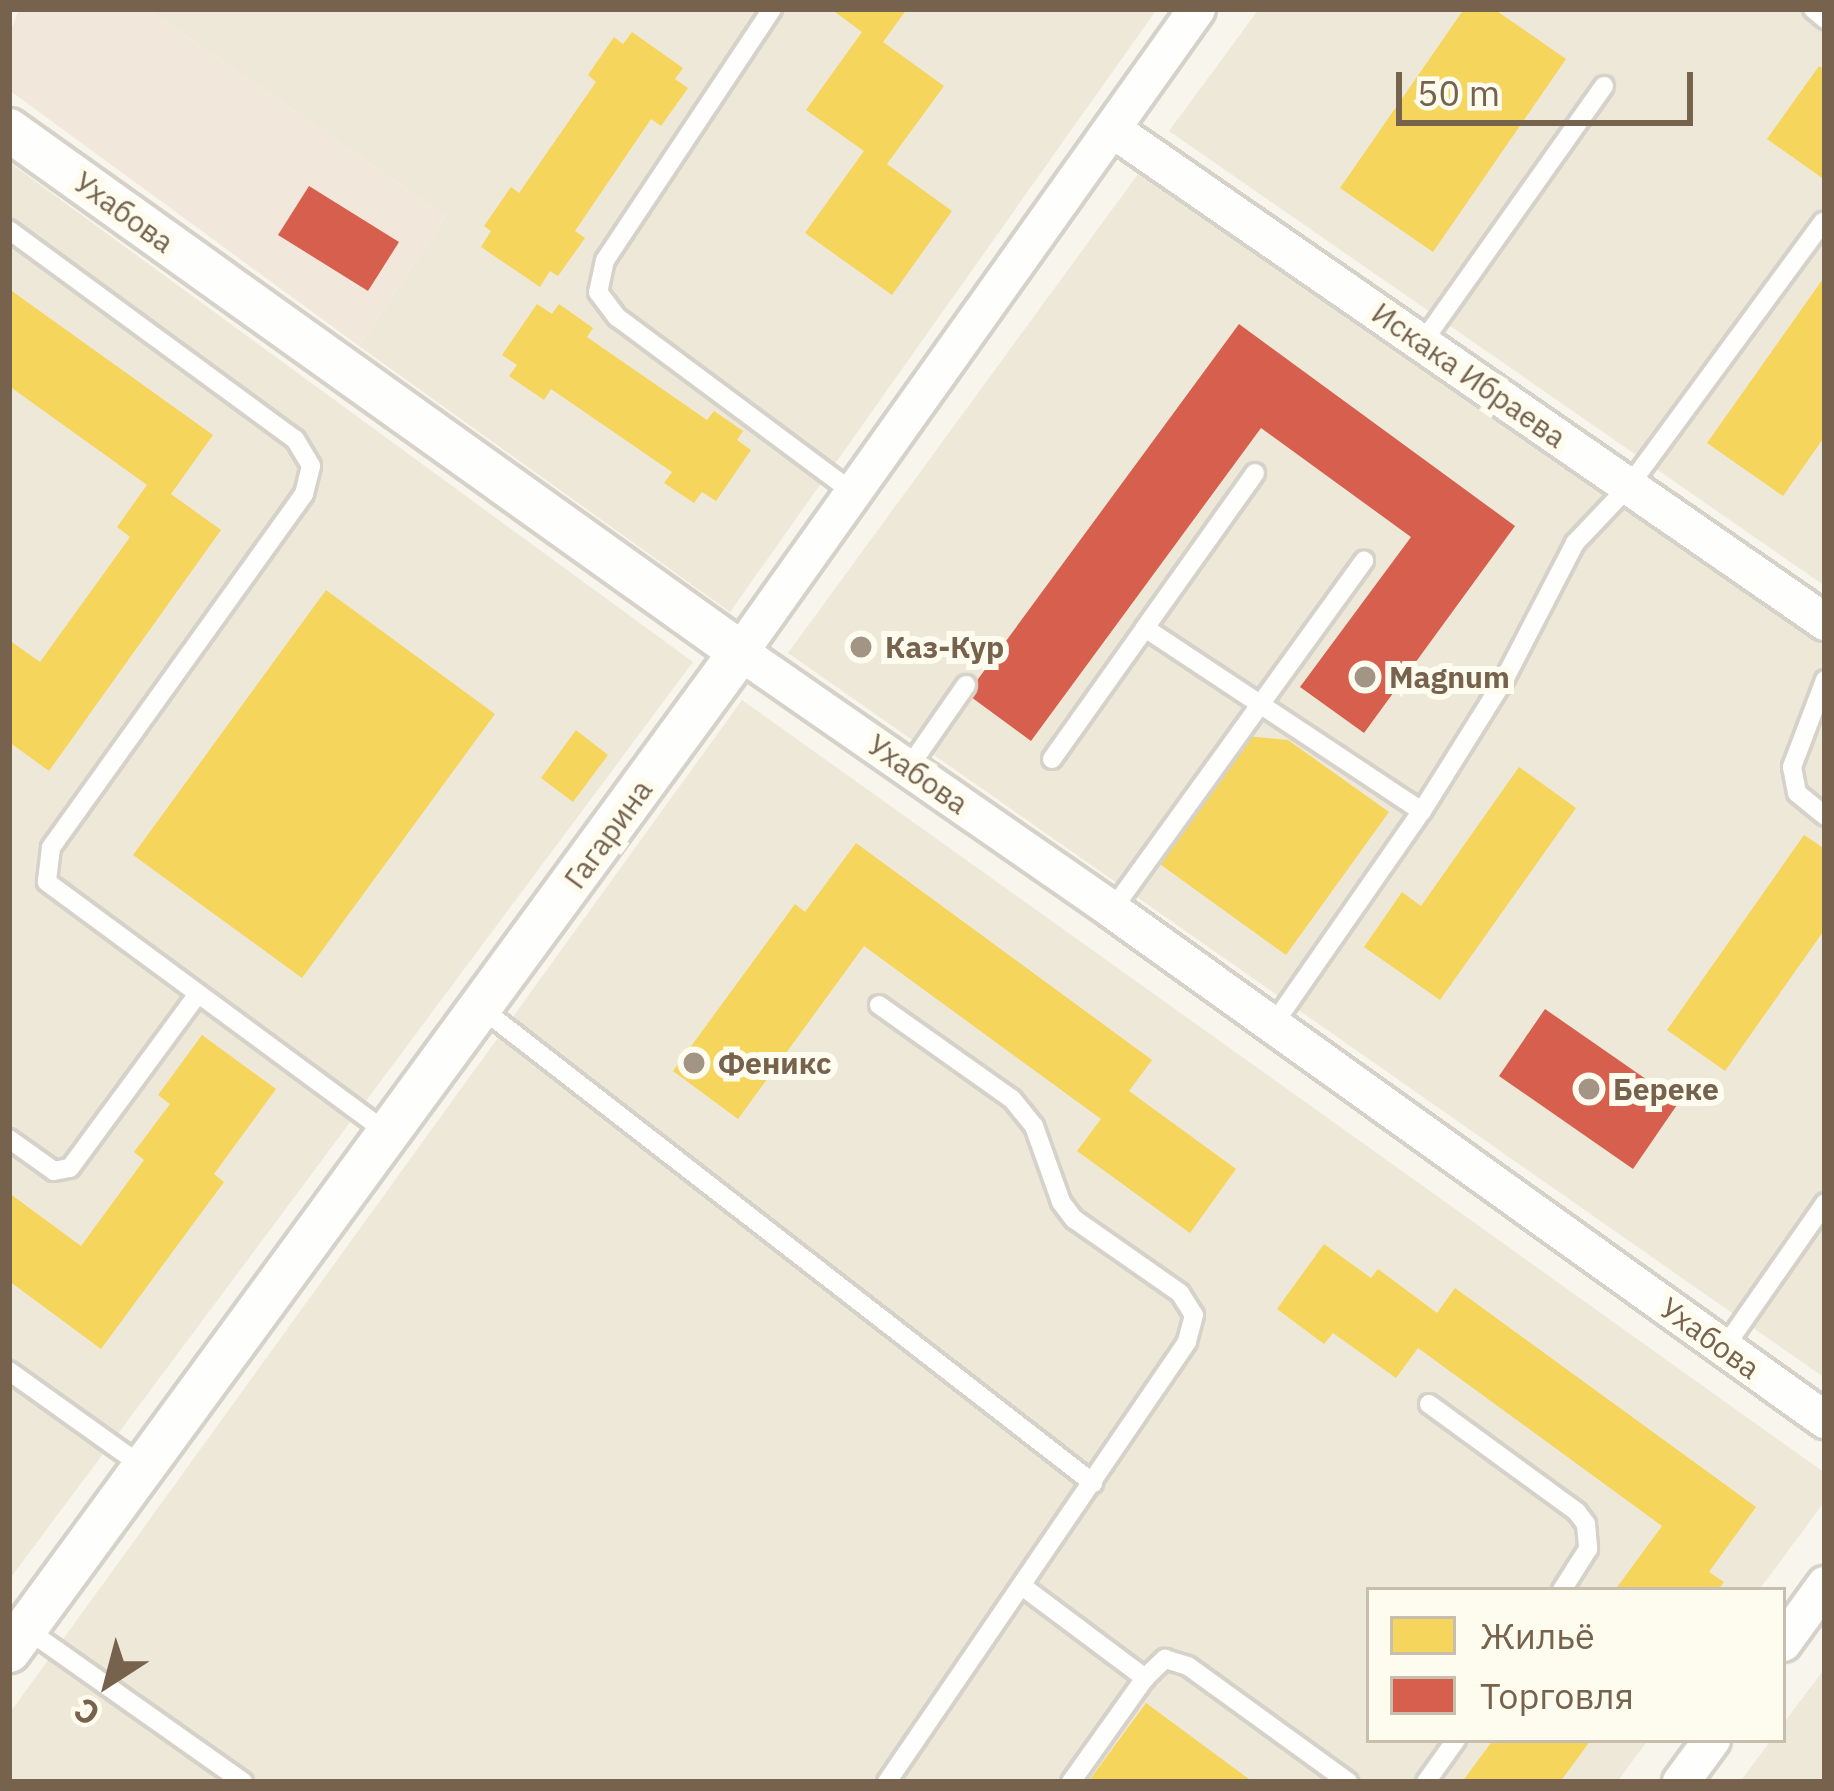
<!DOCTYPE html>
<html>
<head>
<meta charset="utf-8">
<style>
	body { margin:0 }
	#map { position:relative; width:1834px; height:1791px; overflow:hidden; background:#f7f5ec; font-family:"IBM Plex Sans",sans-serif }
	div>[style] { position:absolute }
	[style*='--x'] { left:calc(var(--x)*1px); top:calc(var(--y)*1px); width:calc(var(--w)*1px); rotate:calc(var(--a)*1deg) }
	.residential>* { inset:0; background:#eee8d9 }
	.commercial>* { inset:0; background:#f2e7db }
	.homes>* { inset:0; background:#f6d55c }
	.shops>* { inset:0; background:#d6604d }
	.roads { filter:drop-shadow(3px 0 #d6d1c9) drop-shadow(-3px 0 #d6d1c9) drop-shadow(0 3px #d6d1c9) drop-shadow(0 -3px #d6d1c9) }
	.service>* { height:18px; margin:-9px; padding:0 9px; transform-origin:9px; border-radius:9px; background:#fefefc }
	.minor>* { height:36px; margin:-18px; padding:0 18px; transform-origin:18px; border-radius:18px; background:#fefefc }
	.tertiary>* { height:42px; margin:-21px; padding:0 21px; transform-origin:21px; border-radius:21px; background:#fefefc }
	.dots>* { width:33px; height:33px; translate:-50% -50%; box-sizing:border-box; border:6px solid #fefbef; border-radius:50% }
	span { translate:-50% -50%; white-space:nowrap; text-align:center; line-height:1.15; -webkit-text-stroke:12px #fefbef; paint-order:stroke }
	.street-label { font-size:30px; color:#76624d }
	.poi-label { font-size:30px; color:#76624d; font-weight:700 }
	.left { translate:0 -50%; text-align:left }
	.frame { position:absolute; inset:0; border:12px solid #76624d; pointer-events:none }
	.legend { position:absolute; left:1366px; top:1587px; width:420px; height:156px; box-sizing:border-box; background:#fefbef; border:3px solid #c8beae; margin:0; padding:15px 21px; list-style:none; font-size:36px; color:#76624d }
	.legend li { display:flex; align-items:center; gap:24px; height:60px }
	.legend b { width:60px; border:3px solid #c8beae }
	.north { position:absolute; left:48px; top:1623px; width:120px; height:120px; -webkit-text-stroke:9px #fefbef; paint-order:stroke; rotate:216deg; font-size:33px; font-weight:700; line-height:48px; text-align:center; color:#76624d }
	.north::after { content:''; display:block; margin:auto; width:42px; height:54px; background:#76624d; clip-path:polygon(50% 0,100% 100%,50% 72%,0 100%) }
	.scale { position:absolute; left:1396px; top:72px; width:297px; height:54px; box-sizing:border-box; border:6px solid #76624d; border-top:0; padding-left:15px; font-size:36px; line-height:42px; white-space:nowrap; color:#76624d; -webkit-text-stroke:9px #fefbef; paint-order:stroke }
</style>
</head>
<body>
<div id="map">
	<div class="residential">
		<div style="clip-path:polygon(148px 9px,1157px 9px,730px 612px,359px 346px,446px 216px)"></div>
		<div style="clip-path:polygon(1259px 9px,1825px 9px,1825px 586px,1169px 131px)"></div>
		<div style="clip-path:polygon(9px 162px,693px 662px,9px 1580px)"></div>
		<div style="clip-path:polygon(1138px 174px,1825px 647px,1825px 1378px,788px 653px)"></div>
		<div style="clip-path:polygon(742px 700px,1825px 1473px,1825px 1501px,1759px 1590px,1369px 1590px,1369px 1740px,1648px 1740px,1617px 1782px,9px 1782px,9px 1714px)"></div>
		<div style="clip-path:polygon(1825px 1668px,1825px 1782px,1740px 1782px,1771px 1740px,1783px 1740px,1783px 1724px)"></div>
	</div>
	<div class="commercial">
		<div style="clip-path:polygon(19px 9px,148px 9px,446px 216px,359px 346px,9px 90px,9px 36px)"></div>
	</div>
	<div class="homes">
		<div style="clip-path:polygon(831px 9px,907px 9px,883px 42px,944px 86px,887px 164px,952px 211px,892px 295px,805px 233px,864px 151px,806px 110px,862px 32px)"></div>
		<div style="clip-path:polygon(1464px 9px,1494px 9px,1566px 59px,1433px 252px,1340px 188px)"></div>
		<div style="clip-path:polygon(632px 32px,683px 68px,675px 79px,688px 88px,661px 126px,651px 119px,575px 231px,585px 238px,558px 276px,550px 271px,540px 287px,481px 247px,491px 231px,484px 226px,511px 187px,519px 193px,596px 82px,588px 75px,614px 37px,623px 44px)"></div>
		<div style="clip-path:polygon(1819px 66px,1825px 70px,1825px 180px,1767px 139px)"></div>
		<div style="clip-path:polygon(1825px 276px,1825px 436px,1783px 496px,1707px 443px)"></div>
		<div style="clip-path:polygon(9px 289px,213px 435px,171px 494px,221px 530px,49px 771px,9px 742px,9px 640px,40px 662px,130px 537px,117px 527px,147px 485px,9px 386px)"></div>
		<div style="clip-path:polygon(537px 304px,552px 314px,559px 304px,593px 328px,587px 337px,707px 420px,714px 411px,743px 431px,737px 440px,751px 450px,716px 501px,702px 492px,694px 503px,664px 483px,672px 472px,551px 389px,544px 400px,509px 376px,517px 365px,502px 355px)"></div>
		<div style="clip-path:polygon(326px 590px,495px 714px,302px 978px,133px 855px)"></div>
		<div style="clip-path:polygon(576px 730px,608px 755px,573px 802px,541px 778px)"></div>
		<div style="clip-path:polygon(1247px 736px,1288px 740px,1389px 812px,1286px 955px,1157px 862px)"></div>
		<div style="clip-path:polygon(1519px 767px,1576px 808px,1440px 1000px,1364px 947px,1402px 892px,1421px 906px)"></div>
		<div style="clip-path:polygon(1804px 835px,1825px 849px,1825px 929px,1725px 1071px,1667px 1030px)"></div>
		<div style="clip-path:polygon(856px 843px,1152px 1060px,1129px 1091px,1236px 1169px,1190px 1233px,1077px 1151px,1101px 1119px,864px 946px,738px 1119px,673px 1071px,795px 904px,805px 912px)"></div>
		<div style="clip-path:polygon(202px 1035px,276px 1089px,214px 1174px,224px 1182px,101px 1349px,9px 1281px,9px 1193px,81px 1246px,144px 1160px,134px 1152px,170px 1104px,158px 1095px)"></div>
		<div style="clip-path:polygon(1324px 1244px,1371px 1278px,1378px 1269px,1437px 1313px,1455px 1288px,1756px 1507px,1709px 1572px,1724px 1582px,1718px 1590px,1615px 1590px,1662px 1526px,1418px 1348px,1396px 1378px,1333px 1333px,1324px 1344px,1277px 1309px)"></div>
		<div style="clip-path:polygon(1146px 1703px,1253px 1782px,1088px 1782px)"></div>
		<div style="clip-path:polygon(1493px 1740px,1591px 1740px,1560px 1782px,1462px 1782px)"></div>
	</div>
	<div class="shops">
		<div style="clip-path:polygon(309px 186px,399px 242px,368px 291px,278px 235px)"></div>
		<div style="clip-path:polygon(1239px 324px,1515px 526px,1364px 733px,1300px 687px,1411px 537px,1261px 428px,1031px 741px,967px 694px)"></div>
		<div style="clip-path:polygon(1545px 1009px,1679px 1102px,1633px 1169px,1499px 1076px)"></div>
	</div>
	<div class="roads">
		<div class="service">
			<div style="--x:772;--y:9;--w:301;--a:123.6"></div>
			<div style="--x:605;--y:260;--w:33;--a:102"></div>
			<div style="--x:598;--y:292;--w:31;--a:53"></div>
			<div style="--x:617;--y:317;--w:294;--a:36.6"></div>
			<div style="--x:1813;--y:9;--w:16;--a:40"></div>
			<div style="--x:9;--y:230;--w:354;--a:36.2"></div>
			<div style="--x:295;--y:439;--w:31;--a:59"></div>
			<div style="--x:311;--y:466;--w:29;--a:104"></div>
			<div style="--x:304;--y:494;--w:435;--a:125.6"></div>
			<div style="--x:51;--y:848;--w:34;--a:97"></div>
			<div style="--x:47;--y:882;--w:423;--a:36.4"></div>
			<div style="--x:1422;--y:343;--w:315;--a:-54.7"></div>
			<div style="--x:1255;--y:473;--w:190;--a:125.4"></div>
			<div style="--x:1145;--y:628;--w:332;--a:33.5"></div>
			<div style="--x:1825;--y:680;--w:93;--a:110.8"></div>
			<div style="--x:1792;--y:767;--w:26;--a:79"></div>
			<div style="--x:1797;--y:793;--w:36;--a:39"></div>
			<div style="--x:1052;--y:759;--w:161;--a:-54.6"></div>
			<div style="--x:909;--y:767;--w:100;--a:-55.2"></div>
			<div style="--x:1112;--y:910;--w:431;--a:-54.2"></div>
			<div style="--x:879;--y:1005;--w:163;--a:35.3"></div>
			<div style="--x:1012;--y:1099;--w:35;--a:51"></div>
			<div style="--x:1034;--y:1126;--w:81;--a:70.4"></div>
			<div style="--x:1061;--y:1202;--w:21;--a:53"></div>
			<div style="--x:1074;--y:1219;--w:129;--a:34.9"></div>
			<div style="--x:1180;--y:1293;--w:26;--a:58"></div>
			<div style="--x:1194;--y:1315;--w:28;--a:105"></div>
			<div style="--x:1187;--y:1342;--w:533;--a:124.29"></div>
			<div style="--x:481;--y:1008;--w:775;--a:37.82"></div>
			<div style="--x:1273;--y:1025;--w:261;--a:-55.2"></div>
			<div style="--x:1422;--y:811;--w:157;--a:-58"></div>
			<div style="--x:1505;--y:678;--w:152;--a:-62.6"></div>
			<div style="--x:1575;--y:543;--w:79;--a:-46.5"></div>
			<div style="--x:1629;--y:486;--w:328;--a:-53.7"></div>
			<div style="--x:9;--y:1139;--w:55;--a:35.4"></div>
			<div style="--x:54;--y:1171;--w:16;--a:-11"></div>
			<div style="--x:70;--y:1168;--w:215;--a:-53.7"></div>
			<div style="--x:1724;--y:1348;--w:177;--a:-55.1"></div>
			<div style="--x:9;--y:1371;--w:163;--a:35.5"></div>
			<div style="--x:1429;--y:1404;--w:183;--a:36.1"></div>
			<div style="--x:1577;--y:1512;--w:15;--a:53"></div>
			<div style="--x:1586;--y:1524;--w:25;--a:85"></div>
			<div style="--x:1588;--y:1549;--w:49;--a:122.4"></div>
			<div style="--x:1022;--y:1586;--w:154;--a:36.8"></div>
			<div style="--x:25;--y:1628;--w:267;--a:35.2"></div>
			<div style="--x:1071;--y:1782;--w:128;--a:-54.6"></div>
			<div style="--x:1145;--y:1678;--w:28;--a:-44"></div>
			<div style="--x:1165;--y:1659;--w:24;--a:17"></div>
			<div style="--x:1188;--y:1666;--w:198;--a:35.9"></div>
			<div style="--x:1426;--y:1782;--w:52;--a:-54.5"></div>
		</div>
		<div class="minor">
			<div style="--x:1197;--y:9;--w:789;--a:125.4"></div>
			<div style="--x:740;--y:652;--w:453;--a:34.7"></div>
			<div style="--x:1112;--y:910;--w:877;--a:35.58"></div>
			<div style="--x:1112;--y:129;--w:867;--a:34.66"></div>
			<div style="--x:1783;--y:1643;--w:72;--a:-54.1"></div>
			<div style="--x:1681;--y:1782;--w:52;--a:-53.6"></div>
		</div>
		<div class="tertiary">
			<div style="--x:9;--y:130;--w:898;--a:35.53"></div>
			<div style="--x:740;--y:652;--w:1238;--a:126.19"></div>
		</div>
	</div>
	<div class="dots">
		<div style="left:861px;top:647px;background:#a39585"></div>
		<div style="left:1365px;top:677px;background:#a39585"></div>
		<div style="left:694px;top:1063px;background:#a39585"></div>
		<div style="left:1589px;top:1089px;background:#a39585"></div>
	</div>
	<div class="street-label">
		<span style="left:124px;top:212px;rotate:36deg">Ухабова</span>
		<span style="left:1469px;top:375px;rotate:35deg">Искака Ибраева</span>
		<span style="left:918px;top:774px;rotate:35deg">Ухабова</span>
		<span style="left:608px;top:834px;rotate:-54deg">Гагарина</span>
		<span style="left:1710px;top:1338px;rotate:36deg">Ухабова</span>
	</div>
	<div class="poi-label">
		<span class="left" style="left:885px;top:647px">Каз-Кур</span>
		<span class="left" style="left:1389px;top:677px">Magnum</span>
		<span class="left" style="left:718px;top:1063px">Феникс</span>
		<span class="left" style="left:1613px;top:1089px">Береке</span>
	</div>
	<div class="frame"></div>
	<ul class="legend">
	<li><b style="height:33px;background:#f6d55c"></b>Жильё</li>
	<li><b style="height:33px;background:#d6604d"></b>Торговля</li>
	</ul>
	<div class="north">С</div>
	<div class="scale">50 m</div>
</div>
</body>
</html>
